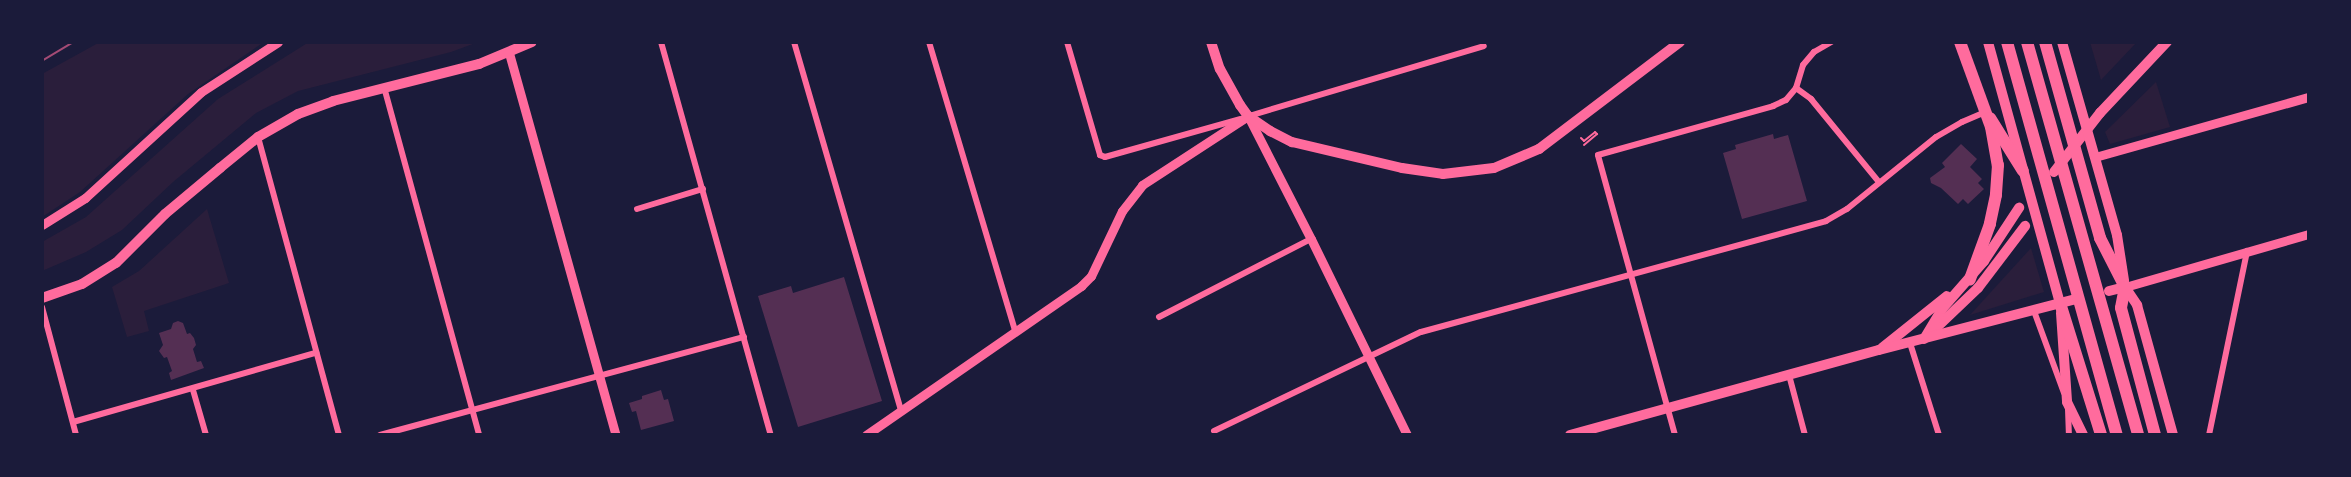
<!DOCTYPE html>
<html>
<head>
<meta charset="utf-8">
<style>
	body { margin:0 }
	#map { position:relative; width:2351px; height:477px; overflow:hidden; background:#1b1b3a; font-family:Cabin,sans-serif }
	div>[style] { position:absolute }
	[style*='--x'] { left:calc(var(--x)*1px); top:calc(var(--y)*1px); width:calc(var(--w)*1px); rotate:calc(var(--a)*1deg) }
	.green>* { inset:0; background:#2a1e3b }
	.building>* { inset:0; background:#542f53 }
	.path>* { height:2px; margin:-1px; padding:0 1px; transform-origin:1px; border-radius:1px; background:#ff6b9d }
	.minor>* { height:6px; margin:-3px; padding:0 3px; transform-origin:3px; border-radius:3px; background:#ff6b9d }
	.tertiary>* { height:9px; margin:-4.5px; padding:0 4.5px; transform-origin:4.5px; border-radius:4.5px; background:#ff6b9d }
	.secondary>* { height:10px; margin:-5px; padding:0 5px; transform-origin:5px; border-radius:5px; background:#ff6b9d }
	.primary>* { height:10px; margin:-5px; padding:0 5px; transform-origin:5px; border-radius:5px; background:#ff6b9d }
	.motorway>* { height:12px; margin:-6px; padding:0 6px; transform-origin:6px; border-radius:6px; background:#ff6b9d }
	.tram>* { height:1.5px; margin:-0.75px; padding:0 0.75px; transform-origin:0.75px; border-radius:0.75px; background:#a44b75 }
	span { translate:-50% -50%; white-space:nowrap; text-align:center; line-height:1.15; -webkit-text-stroke:6px #1b1b3a; paint-order:stroke }
	.frame { position:absolute; inset:0; border:44px solid #1b1b3a; pointer-events:none }
</style>
</head>
<body>
<div id="map">
	<div class="green">
		<div style="clip-path:polygon(100px 42px,264px 42px,188px 94px,80px 192px,42px 217px,42px 74px)"></div>
		<div style="clip-path:polygon(309px 42px,478px 42px,451px 52px,298px 91px,256px 113px,173px 182px,122px 230px,86px 252px,42px 271px,42px 242px,86px 217px,218px 99px)"></div>
		<div style="clip-path:polygon(2090px 42px,2137px 42px,2101px 80px)"></div>
		<div style="clip-path:polygon(2156px 82px,2170px 127px,2110px 144px,2105px 132px)"></div>
		<div style="clip-path:polygon(207px 209px,229px 283px,144px 311px,149px 331px,127px 337px,112px 287px,139px 271px)"></div>
		<div style="clip-path:polygon(2031px 248px,2044px 292px,1970px 315px)"></div>
	</div>
	<div class="building">
		<div style="clip-path:polygon(1773px 134px,1774px 139px,1788px 135px,1807px 201px,1742px 219px,1723px 153px,1736px 149px,1735px 145px)"></div>
		<div style="clip-path:polygon(1961px 144px,1977px 159px,1970px 167px,1982px 179px,1978px 183px,1984px 189px,1968px 204px,1963px 199px,1958px 204px,1941px 188px,1931px 183px,1930px 178px,1945px 167px,1942px 163px)"></div>
		<div style="clip-path:polygon(844px 277px,882px 401px,798px 427px,758px 296px,791px 286px,793px 293px)"></div>
		<div style="clip-path:polygon(178px 321px,183px 323px,187px 334px,190px 333px,194px 338px,196px 345px,193px 349px,197px 362px,201px 361px,204px 368px,171px 380px,169px 373px,172px 371px,167px 357px,164px 358px,159px 351px,163px 345px,159px 333px,171px 329px,173px 323px)"></div>
		<div style="clip-path:polygon(661px 390px,664px 400px,668px 399px,674px 421px,641px 430px,636px 411px,632px 412px,629px 403px,642px 399px,642px 396px)"></div>
	</div>
	<div class="path">
		<div style="--x:1581;--y:138;--w:4;--a:45"></div>
		<div style="--x:1584;--y:141;--w:14;--a:-39"></div>
		<div style="--x:1595;--y:132;--w:3;--a:45"></div>
		<div style="--x:1597;--y:134;--w:17;--a:140"></div>
	</div>
	<div class="minor">
		<div style="--x:661;--y:42;--w:408;--a:74.4"></div>
		<div style="--x:794;--y:42;--w:383;--a:73.8"></div>
		<div style="--x:929;--y:42;--w:302;--a:73.4"></div>
		<div style="--x:1067;--y:42;--w:118;--a:73.7"></div>
		<div style="--x:1100;--y:155;--w:5;--a:22"></div>
		<div style="--x:1105;--y:157;--w:140;--a:-15.7"></div>
		<div style="--x:384;--y:87;--w:361;--a:74.7"></div>
		<div style="--x:1796;--y:88;--w:19;--a:36"></div>
		<div style="--x:1811;--y:99;--w:107;--a:50.7"></div>
		<div style="--x:1249;--y:116;--w:245;--a:-16.6"></div>
		<div style="--x:258;--y:137;--w:309;--a:74.8"></div>
		<div style="--x:637;--y:209;--w:69;--a:-16.9"></div>
		<div style="--x:42;--y:307;--w:132;--a:75.1"></div>
		<div style="--x:2034;--y:311;--w:87;--a:69.9"></div>
		<div style="--x:1159;--y:317;--w:171;--a:-27.2"></div>
		<div style="--x:1910;--y:343;--w:96;--a:72.5"></div>
		<div style="--x:1789;--y:375;--w:62;--a:75.1"></div>
		<div style="--x:193;--y:390;--w:47;--a:73.9"></div>
		<div style="--x:2068;--y:409;--w:26;--a:88"></div>
		<div style="--x:73;--y:422;--w:253;--a:-15.9"></div>
		<div style="--x:1214;--y:431;--w:229;--a:-25.6"></div>
		<div style="--x:1421;--y:332;--w:420;--a:-15.3"></div>
		<div style="--x:1826;--y:221;--w:24;--a:-30"></div>
		<div style="--x:1847;--y:209;--w:114;--a:-39"></div>
		<div style="--x:1936;--y:137;--w:30;--a:-30"></div>
		<div style="--x:1962;--y:122;--w:26;--a:-23"></div>
		<div style="--x:380;--y:435;--w:377;--a:-15.1"></div>
		<div style="--x:1675;--y:435;--w:290;--a:-105.4"></div>
		<div style="--x:1598;--y:155;--w:182;--a:-15.6"></div>
		<div style="--x:1773;--y:106;--w:14;--a:-25"></div>
		<div style="--x:1786;--y:100;--w:16;--a:-50"></div>
		<div style="--x:1796;--y:88;--w:24;--a:-73"></div>
		<div style="--x:1803;--y:65;--w:17;--a:-50"></div>
		<div style="--x:1814;--y:52;--w:20;--a:-30"></div>
		<div style="--x:2209;--y:435;--w:188;--a:-78.3"></div>
	</div>
	<div class="tertiary">
		<div style="--x:509;--y:53;--w:397;--a:74.4"></div>
		<div style="--x:2095;--y:157;--w:222;--a:-15.7"></div>
		<div style="--x:42;--y:225;--w:51;--a:-32.1"></div>
		<div style="--x:85;--y:198;--w:157;--a:-42.4"></div>
		<div style="--x:201;--y:92;--w:92;--a:-33"></div>
		<div style="--x:2125;--y:287;--w:191;--a:-16.1"></div>
		<div style="--x:866;--y:435;--w:262;--a:-34.7"></div>
		<div style="--x:1081;--y:286;--w:14;--a:-45"></div>
		<div style="--x:1091;--y:276;--w:72;--a:-64.5"></div>
		<div style="--x:1122;--y:211;--w:33;--a:-52"></div>
		<div style="--x:1142;--y:185;--w:126;--a:-33.1"></div>
		<div style="--x:1248;--y:116;--w:138;--a:62.9"></div>
		<div style="--x:1311;--y:239;--w:218;--a:63.9"></div>
	</div>
	<div class="secondary">
		<div style="--x:2054;--y:172;--w:75;--a:-52.1"></div>
		<div style="--x:2100;--y:113;--w:98;--a:-46.7"></div>
		<div style="--x:2109;--y:291;--w:16;--a:-14"></div>
		<div style="--x:2125;--y:287;--w:22;--a:56"></div>
		<div style="--x:2137;--y:305;--w:135;--a:74.5"></div>
		<div style="--x:2061;--y:313;--w:89;--a:86.1"></div>
		<div style="--x:2067;--y:402;--w:37;--a:64"></div>
		<div style="--x:1933;--y:331;--w:62;--a:-43.7"></div>
		<div style="--x:1978;--y:288;--w:78;--a:-52.8"></div>
		<div style="--x:1924;--y:339;--w:35;--a:-59"></div>
		<div style="--x:1942;--y:309;--w:64;--a:-48.8"></div>
		<div style="--x:1984;--y:261;--w:64;--a:-56.6"></div>
		<div style="--x:1882;--y:348;--w:83;--a:-38.7"></div>
		<div style="--x:1570;--y:435;--w:320;--a:-15.4"></div>
		<div style="--x:1879;--y:350;--w:200;--a:-14.5"></div>
	</div>
	<div class="primary">
		<div style="--x:1211;--y:42;--w:28;--a:72"></div>
		<div style="--x:1220;--y:69;--w:41;--a:60.9"></div>
		<div style="--x:1240;--y:105;--w:14;--a:54"></div>
		<div style="--x:1248;--y:116;--w:27;--a:34"></div>
		<div style="--x:1270;--y:131;--w:25;--a:27"></div>
		<div style="--x:1292;--y:142;--w:113;--a:13.3"></div>
		<div style="--x:1402;--y:168;--w:41;--a:8.3"></div>
		<div style="--x:1443;--y:174;--w:51;--a:-6.7"></div>
		<div style="--x:1494;--y:168;--w:49;--a:-22.9"></div>
		<div style="--x:1539;--y:149;--w:177;--a:-37.2"></div>
		<div style="--x:1988;--y:42;--w:271;--a:74.6"></div>
		<div style="--x:2062;--y:42;--w:201;--a:74.1"></div>
		<div style="--x:2117;--y:235;--w:46;--a:81.2"></div>
		<div style="--x:42;--y:298;--w:42;--a:-19.3"></div>
		<div style="--x:82;--y:284;--w:40;--a:-32"></div>
		<div style="--x:116;--y:263;--w:69;--a:-45"></div>
		<div style="--x:165;--y:214;--w:72;--a:-39.9"></div>
		<div style="--x:220;--y:168;--w:49;--a:-39.2"></div>
		<div style="--x:258;--y:137;--w:46;--a:-29.9"></div>
		<div style="--x:298;--y:114;--w:37;--a:-20"></div>
		<div style="--x:333;--y:101;--w:151;--a:-14.2"></div>
		<div style="--x:479;--y:64;--w:57;--a:-22.5"></div>
	</div>
	<div class="motorway">
		<div style="--x:1960;--y:42;--w:90;--a:70"></div>
		<div style="--x:1991;--y:127;--w:39;--a:80"></div>
		<div style="--x:1998;--y:165;--w:30;--a:94"></div>
		<div style="--x:1996;--y:195;--w:30;--a:102"></div>
		<div style="--x:1990;--y:224;--w:59;--a:110"></div>
		<div style="--x:2007;--y:42;--w:408;--a:74.4"></div>
		<div style="--x:2027;--y:42;--w:408;--a:74.2"></div>
		<div style="--x:2045;--y:42;--w:204;--a:74.3"></div>
		<div style="--x:2100;--y:238;--w:55;--a:63"></div>
		<div style="--x:2125;--y:287;--w:21;--a:101"></div>
		<div style="--x:2121;--y:308;--w:131;--a:75"></div>
		<div style="--x:1990;--y:118;--w:62;--a:58.1"></div>
		<div style="--x:2060;--y:303;--w:138;--a:72.7"></div>
	</div>
	<div class="tram">
		<div style="--x:42;--y:42;--w:1;--a:0"></div>
		<div style="--x:42;--y:61;--w:37;--a:-31"></div>
	</div>
	<div class="frame"></div>
</div>
</body>
</html>
